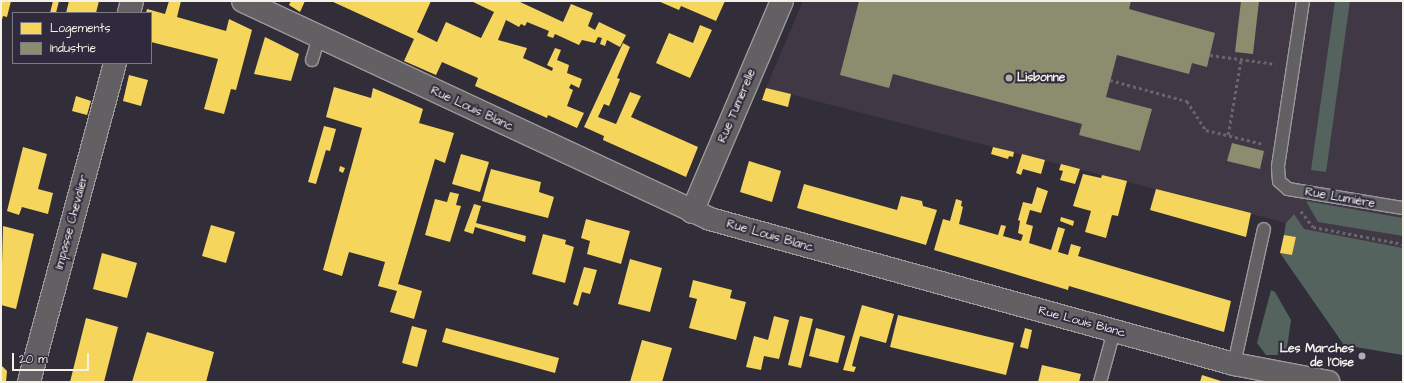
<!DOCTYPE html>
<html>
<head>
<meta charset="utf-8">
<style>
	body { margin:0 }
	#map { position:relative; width:1404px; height:383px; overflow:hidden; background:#312e39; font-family:"Architects Daughter",sans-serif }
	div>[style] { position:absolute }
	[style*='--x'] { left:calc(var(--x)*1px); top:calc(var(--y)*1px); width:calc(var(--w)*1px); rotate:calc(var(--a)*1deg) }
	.built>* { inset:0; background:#413846 }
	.green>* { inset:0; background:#54635d }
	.homes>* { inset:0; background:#f6d55c }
	.industry>* { inset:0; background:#8c8c6e }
	.path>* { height:2.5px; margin-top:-1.25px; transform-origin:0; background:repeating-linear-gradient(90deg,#68666b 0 3px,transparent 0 6px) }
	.roads { filter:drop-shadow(1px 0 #9a989b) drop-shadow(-1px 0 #9a989b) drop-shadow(0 1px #9a989b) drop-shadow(0 -1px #9a989b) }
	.service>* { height:12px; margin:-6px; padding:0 6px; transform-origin:6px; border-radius:6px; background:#626063 }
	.minor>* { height:22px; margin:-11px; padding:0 11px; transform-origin:11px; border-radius:11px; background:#626063 }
	.tertiary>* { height:22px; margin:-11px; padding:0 11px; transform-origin:11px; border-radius:11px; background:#626063 }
	.dots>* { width:11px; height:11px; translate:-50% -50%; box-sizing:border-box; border:2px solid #2f2a3d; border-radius:50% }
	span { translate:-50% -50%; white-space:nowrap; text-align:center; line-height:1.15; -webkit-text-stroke:4px #2f2a3d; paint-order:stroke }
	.poi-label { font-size:12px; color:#f4f1e8; font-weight:700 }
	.left { translate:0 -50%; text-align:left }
	.right { translate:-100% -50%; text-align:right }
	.street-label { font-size:12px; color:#f4f1e8 }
	.frame { position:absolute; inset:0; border:2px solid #f4f1e8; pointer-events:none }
	.legend { position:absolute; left:12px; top:12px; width:140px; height:52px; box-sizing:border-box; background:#2f2a3d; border:1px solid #7e7a81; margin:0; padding:5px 7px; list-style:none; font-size:12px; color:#f4f1e8 }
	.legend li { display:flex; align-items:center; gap:8px; height:20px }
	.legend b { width:20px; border:1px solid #7e7a81 }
	.scale { position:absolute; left:12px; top:353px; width:77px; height:18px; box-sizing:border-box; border:2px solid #f4f1e8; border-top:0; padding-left:5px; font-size:12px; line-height:14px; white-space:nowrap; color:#f4f1e8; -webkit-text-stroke:3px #2f2a3d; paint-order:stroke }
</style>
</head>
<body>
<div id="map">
	<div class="built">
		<div style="clip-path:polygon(803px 1px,1403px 1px,1403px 355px,1344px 345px,1280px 253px,1286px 223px,766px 88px)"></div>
	</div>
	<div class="green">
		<div style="clip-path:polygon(1335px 1px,1350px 1px,1326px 172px,1311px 170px)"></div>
		<div style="clip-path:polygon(1306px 201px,1403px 218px,1403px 236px,1318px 222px)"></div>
		<div style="clip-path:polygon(1294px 214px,1304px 229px,1403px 248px,1403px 355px,1344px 345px,1280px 253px,1292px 255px,1296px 237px,1284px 235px,1286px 223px)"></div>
		<div style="clip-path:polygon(1271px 290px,1275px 292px,1291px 320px,1287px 348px,1278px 355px,1266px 355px,1257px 343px)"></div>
	</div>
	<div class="homes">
		<div style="clip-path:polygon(1px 1px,11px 1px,7px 17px,3px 16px,1px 23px)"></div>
		<div style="clip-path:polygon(53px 1px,59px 1px,56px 13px,50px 13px)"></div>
		<div style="clip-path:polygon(69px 1px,99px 1px,96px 13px,66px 13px)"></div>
		<div style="clip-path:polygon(169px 1px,181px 1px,177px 17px,226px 31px,229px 19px,252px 30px,236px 90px,231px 89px,224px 114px,204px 109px,218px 59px,151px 42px,151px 13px,146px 13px,147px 9px,165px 14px)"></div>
		<div style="clip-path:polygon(291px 1px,305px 1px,300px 12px,289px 5px)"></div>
		<div style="clip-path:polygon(331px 1px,431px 1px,417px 32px,437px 42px,446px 22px,481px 38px,494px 12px,471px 1px,518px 1px,563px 22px,571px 4px,593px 13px,588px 26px,595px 30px,599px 22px,626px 35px,620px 47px,607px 40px,605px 46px,600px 44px,602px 38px,598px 37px,595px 43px,582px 40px,579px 45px,555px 34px,553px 38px,547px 36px,549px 31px,527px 22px,525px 26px,521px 24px,519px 27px,506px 20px,498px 40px,527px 48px,523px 58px,552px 71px,553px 68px,547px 65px,555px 48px,561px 50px,557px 60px,569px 65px,567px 73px,582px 79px,579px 88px,571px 84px,569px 88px,573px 90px,567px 106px,584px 113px,577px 128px,548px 115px,547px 118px,475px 86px,478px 78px,442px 62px,436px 75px,404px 61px,414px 39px)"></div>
		<div style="clip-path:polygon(658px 1px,725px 1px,716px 21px,681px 6px,679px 10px)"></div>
		<div style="clip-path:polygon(700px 25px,712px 30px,690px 78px,656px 63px,669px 33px,693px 43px)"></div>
		<div style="clip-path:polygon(265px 37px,299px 54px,291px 81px,254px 74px)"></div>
		<div style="clip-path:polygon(623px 43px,630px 47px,617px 78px,620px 79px,609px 106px,604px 104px,598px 117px,616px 124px,630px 92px,641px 96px,631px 117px,698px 147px,686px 177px,603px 140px,604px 136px,584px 127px)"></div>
		<div style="clip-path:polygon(129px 75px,148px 80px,141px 106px,123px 101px)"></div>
		<div style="clip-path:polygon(334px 87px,371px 98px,373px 88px,423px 109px,419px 123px,454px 133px,445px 163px,435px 159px,398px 284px,422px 291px,414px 319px,390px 312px,397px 291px,378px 286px,385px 262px,349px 252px,342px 276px,323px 270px,362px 128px,326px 117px)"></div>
		<div style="clip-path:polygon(766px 88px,791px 94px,788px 107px,762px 100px)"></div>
		<div style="clip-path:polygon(76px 96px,91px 101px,87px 115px,72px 111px)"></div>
		<div style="clip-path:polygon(324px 126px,336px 129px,330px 151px,326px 150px,316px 184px,308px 182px)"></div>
		<div style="clip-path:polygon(23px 147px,47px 154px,38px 189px,53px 193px,48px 214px,22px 207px,19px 215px,7px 211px)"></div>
		<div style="clip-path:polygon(993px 147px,1014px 152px,1013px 157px,1009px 156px,1008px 159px,991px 154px)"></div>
		<div style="clip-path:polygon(461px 154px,489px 162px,480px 192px,452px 184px)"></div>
		<div style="clip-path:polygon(1022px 154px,1045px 160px,1041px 174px,1023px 169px,1021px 175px,1016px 173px)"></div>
		<div style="clip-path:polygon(749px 161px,781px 171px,772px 202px,740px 192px)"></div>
		<div style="clip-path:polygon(1061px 164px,1080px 169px,1075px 184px,1060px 180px,1063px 171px,1059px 170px)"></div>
		<div style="clip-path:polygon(340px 166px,345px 168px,343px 173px,339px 171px)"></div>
		<div style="clip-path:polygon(491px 169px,541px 182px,539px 192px,554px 197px,548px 218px,482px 201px)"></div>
		<div style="clip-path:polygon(1083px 174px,1101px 178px,1102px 175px,1127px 181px,1118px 216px,1112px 215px,1106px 238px,1085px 232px,1091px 211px,1073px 206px)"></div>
		<div style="clip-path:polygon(804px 184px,897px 210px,901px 196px,922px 201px,923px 206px,937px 210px,926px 245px,797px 208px)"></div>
		<div style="clip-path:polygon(1037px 187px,1048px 191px,1041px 213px,1030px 210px,1026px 224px,1033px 226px,1029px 243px,1051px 250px,1058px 227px,1065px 229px,1058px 252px,1068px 255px,1071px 244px,1081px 247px,1078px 256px,1231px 301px,1224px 332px,1069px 286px,1068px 290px,934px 250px,943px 219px,950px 221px,956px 199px,962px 201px,961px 206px,963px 207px,959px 224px,998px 235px,1001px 225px,1006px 226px,1003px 236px,1021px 241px,1023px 235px,1018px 233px,1020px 221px,1018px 220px,1023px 202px,1032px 204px)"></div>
		<div style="clip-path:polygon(1156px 189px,1251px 213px,1246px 237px,1150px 210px)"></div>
		<div style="clip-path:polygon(450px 192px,459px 194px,456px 205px,461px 206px,450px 242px,425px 235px,435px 199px,447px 202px)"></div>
		<div style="clip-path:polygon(474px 204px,481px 206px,476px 223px,526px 236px,525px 242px,475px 227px,473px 234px,464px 231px)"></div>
		<div style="clip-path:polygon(1061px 217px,1074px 221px,1073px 226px,1060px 221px)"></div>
		<div style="clip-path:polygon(586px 219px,630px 231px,621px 264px,587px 254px,590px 241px,581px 238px)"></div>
		<div style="clip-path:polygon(211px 225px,235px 232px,226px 263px,202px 256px)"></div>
		<div style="clip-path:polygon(3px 226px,34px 234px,16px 309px,1px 305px)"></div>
		<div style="clip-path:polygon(543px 234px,566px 240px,565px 244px,574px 247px,565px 283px,532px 274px)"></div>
		<div style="clip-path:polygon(1284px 235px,1296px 237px,1292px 255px,1280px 253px)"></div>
		<div style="clip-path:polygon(102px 253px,137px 263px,127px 298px,93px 289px)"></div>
		<div style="clip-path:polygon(630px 259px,662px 268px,650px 312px,618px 304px)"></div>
		<div style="clip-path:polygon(584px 267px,597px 270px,590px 294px,582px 292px,578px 306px,573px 304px)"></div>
		<div style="clip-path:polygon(693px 280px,732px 290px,730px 298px,746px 302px,736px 340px,689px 328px,697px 299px,689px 297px)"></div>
		<div style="clip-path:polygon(862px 305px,894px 314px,886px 343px,860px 336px,852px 366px,856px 367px,854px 372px,843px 370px)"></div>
		<div style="clip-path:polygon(898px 315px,1014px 343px,1006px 375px,890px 347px)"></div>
		<div style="clip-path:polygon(774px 316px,789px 320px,779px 359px,764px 356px,761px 370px,746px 367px,754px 336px,768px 340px)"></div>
		<div style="clip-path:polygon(800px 316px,813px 319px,801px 368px,788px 365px)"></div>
		<div style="clip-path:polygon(86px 318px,118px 327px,104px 382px,70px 382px)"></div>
		<div style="clip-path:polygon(412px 326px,427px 330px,417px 367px,402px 363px)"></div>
		<div style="clip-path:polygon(446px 328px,559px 358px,555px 373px,442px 342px)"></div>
		<div style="clip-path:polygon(816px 328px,845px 336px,838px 363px,809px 356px)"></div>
		<div style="clip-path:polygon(1025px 328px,1032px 330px,1028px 349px,1020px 347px)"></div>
		<div style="clip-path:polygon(147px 332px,214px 352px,206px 382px,132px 382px)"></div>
		<div style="clip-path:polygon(642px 340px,672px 348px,662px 382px,630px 382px)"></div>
		<div style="clip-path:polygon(1px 365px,7px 371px,6px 382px,1px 382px)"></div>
		<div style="clip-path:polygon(1042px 365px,1081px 374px,1079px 382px,1038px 382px)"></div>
		<div style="clip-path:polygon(1202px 375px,1224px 382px,1200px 382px)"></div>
	</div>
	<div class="industry">
		<div style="clip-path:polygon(859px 1px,1131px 1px,1129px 9px,1215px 33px,1207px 67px,1192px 63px,1189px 74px,1117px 55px,1106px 97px,1152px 109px,1140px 151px,1079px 135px,1082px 124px,893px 74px,889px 88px,840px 75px)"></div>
		<div style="clip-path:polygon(1241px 1px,1259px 1px,1253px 54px,1235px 52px)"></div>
		<div style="clip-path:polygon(1232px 143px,1264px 151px,1260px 169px,1227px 161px)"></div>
	</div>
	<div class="path">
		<div style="--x:1210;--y:55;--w:66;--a:7.9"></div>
		<div style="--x:1110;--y:80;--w:80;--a:15.3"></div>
		<div style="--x:1187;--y:101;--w:35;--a:57"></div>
		<div style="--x:1206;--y:130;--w:59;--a:13.8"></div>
		<div style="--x:1228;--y:135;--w:77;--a:-80.3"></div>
		<div style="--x:1301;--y:211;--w:20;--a:53"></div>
		<div style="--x:1313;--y:227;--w:92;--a:10.7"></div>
	</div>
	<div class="roads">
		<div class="service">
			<div style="--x:1303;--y:1;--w:168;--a:98.6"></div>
			<div style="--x:1278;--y:167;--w:14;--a:86"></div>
			<div style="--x:1279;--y:181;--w:12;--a:42"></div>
			<div style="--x:1288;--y:189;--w:117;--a:9.4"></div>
			<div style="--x:312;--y:60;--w:24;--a:-73"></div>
			<div style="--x:1234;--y:364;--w:138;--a:-77.5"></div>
			<div style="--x:1100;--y:382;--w:53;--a:-74.6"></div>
		</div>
		<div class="minor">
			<div style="--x:129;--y:13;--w:12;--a:-76"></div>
			<div style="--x:692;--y:212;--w:229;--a:-66.9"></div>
			<div style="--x:29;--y:382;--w:330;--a:-74.9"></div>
		</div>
		<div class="tertiary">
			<div style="--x:243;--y:1;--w:515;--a:25.02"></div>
			<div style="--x:710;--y:219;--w:544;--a:15.47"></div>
			<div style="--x:1234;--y:364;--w:96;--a:10.8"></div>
		</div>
	</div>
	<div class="dots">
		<div style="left:1009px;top:78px;background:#b0adab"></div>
		<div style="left:1362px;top:356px;background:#b0adab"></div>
	</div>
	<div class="poi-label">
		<span class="left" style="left:1017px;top:78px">Lisbonne</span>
		<span class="right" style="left:1354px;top:356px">Les Marches<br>de l'Oise</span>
	</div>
	<div class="street-label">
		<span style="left:737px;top:106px;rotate:-67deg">Rue Tumerelle</span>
		<span style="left:472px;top:109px;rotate:25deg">Rue Louis Blanc</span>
		<span style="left:1340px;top:198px;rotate:10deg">Rue Lumière</span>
		<span style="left:72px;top:222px;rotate:-75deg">Impasse Chevalier</span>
		<span style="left:770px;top:236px;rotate:16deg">Rue Louis Blanc</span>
		<span style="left:1082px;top:322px;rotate:15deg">Rue Louis Blanc</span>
	</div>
	<div class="frame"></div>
	<ul class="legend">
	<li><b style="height:11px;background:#f6d55c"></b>Logements</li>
	<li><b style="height:11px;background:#8c8c6e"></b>Industrie</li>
	</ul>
	<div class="scale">20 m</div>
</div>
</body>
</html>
